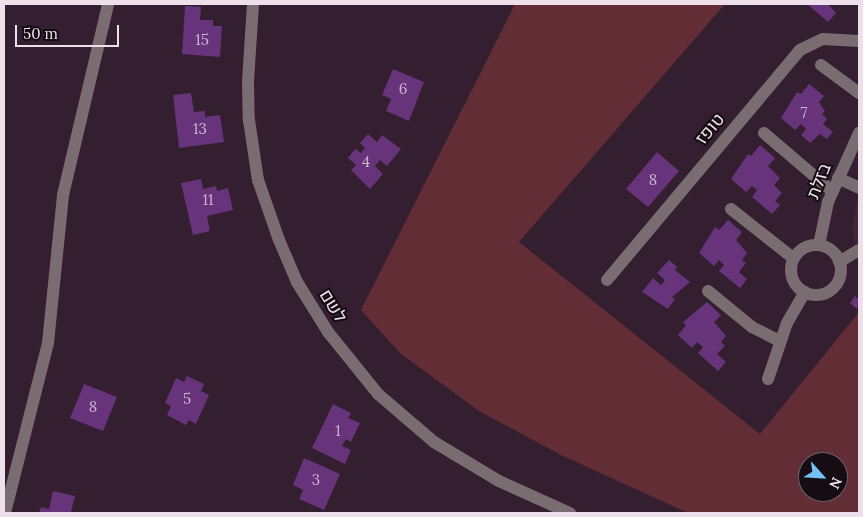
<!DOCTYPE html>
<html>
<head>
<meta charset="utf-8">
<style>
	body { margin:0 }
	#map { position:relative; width:863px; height:517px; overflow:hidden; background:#331f2f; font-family:Lora,Heebo,serif }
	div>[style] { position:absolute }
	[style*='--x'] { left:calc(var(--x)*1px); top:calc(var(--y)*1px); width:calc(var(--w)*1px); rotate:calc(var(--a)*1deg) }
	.built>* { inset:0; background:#40263a }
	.green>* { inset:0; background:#632d35 }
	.building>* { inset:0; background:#67337b }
	.minor>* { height:12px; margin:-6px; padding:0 6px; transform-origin:6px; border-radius:6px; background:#7a6d72 }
	.minor>.ring { margin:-6px; padding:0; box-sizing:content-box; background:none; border:12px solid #7a6d72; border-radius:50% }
	span { translate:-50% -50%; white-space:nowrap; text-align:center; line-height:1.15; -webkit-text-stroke:4px #150c14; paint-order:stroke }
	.number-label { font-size:15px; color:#ccb5ce }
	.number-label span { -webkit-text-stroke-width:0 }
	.street-label { font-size:18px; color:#eee0ea }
	.frame { position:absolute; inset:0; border:5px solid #eee0ea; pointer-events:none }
	.north { position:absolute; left:798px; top:452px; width:50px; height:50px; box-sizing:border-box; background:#150c14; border:1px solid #6c616a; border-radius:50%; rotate:116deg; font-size:14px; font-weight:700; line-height:20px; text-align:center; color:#eee0ea }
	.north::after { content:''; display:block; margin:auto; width:18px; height:22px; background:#72c1f5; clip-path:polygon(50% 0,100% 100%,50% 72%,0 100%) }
	.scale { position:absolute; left:15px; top:25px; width:104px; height:22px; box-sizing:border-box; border:2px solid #eee0ea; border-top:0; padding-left:6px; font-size:15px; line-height:18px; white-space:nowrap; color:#eee0ea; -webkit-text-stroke:4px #150c14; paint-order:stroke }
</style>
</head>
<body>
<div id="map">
	<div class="built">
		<div style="clip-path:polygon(859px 192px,859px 260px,852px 229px)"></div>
	</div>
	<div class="green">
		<div style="clip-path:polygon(evenodd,515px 4px,725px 4px,519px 242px,760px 434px,859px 312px,859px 513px,688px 513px,561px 455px,479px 411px,400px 353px,361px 310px,515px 4px,808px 462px,838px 462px,838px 492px,808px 492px,808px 462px)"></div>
	</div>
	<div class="building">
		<div style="clip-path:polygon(807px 4px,828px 4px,836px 13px,828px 22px)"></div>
		<div style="clip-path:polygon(185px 6px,201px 7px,200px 20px,213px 20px,213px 26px,222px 26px,220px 57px,182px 54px)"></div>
		<div style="clip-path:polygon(393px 69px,424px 82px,409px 121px,386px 111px,391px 99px,382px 95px)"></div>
		<div style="clip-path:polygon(809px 84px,824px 96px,819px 102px,825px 111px,822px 114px,827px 119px,823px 124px,833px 132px,827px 139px,820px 134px,810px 143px,801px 135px,806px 129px,801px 124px,795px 130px,781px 118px,797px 92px,801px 94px)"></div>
		<div style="clip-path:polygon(191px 93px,194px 112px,205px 111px,205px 117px,220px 115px,224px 142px,179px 148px,173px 95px)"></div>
		<div style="clip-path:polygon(368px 134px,377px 142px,382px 135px,401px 149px,387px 166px,380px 160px,375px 166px,383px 174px,370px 189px,351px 170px,356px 165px,348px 158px,355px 149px,361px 153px,365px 148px,360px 143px)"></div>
		<div style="clip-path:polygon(760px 145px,775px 158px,768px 166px,780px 178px,774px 185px,782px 193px,775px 201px,780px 205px,772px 214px,752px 197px,757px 190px,752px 186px,746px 192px,731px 179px,748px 154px,751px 156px)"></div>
		<div style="clip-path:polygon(657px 152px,679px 171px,648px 207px,626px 189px)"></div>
		<div style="clip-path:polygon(201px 179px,203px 189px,216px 186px,217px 191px,228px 188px,233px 210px,207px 216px,210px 231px,193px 235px,181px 183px)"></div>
		<div style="clip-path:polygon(728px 220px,742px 232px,736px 240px,747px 253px,742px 260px,746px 263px,739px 272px,747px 279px,740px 288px,719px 271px,724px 265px,719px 260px,714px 266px,699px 253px,715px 227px,719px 230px)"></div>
		<div style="clip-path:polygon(669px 260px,677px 267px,675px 270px,690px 282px,672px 297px,675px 299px,668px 309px,642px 292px,653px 278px,661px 285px,665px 280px,657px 273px)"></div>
		<div style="clip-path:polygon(855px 296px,859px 300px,857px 309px,850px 303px)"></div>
		<div style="clip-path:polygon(707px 302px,721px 315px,714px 322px,726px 336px,721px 342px,725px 346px,717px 354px,726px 362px,718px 371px,698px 353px,703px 347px,697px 342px,692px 348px,678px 335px,686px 325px,683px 322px)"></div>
		<div style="clip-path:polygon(187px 376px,204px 384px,201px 391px,209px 395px,196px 424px,189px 420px,186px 425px,167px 415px,171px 406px,165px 403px,176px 378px,184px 382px)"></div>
		<div style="clip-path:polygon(84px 384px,117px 397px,103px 431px,70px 418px)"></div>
		<div style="clip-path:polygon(333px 404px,351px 413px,348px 418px,360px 423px,351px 442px,346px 439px,342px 446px,351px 450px,345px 464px,312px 448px)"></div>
		<div style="clip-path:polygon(304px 458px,340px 474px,324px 510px,299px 499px,303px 490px,293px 485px)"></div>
		<div style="clip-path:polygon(53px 491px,75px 496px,71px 512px,39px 513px,41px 507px,49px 509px)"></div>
	</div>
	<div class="minor">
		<div style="--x:253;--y:4;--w:77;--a:93.7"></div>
		<div style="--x:248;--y:81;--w:39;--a:89"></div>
		<div style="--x:249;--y:120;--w:61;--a:81.5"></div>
		<div style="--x:258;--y:180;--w:64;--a:70.7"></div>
		<div style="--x:279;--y:240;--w:46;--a:66.8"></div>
		<div style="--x:297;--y:282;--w:59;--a:58.2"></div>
		<div style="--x:328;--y:332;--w:80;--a:51.1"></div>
		<div style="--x:378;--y:394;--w:74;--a:40.6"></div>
		<div style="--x:434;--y:442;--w:76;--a:31"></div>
		<div style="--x:499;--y:481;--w:78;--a:24.3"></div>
		<div style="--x:821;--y:65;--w:47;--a:36.4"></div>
		<div style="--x:764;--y:133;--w:89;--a:40.5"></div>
		<div style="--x:838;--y:178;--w:23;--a:25"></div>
		<div style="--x:731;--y:209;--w:79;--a:38.3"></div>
		<div style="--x:819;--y:245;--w:44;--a:-78.2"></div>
		<div style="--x:828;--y:202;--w:76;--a:-65.8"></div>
		<div class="ring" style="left:791px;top:245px;width:38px;height:38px"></div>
		<div style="--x:839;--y:262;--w:23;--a:-31"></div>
		<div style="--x:607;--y:280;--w:300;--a:-50"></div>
		<div style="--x:800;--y:50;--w:25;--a:-26"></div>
		<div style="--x:823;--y:39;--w:36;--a:3"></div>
		<div style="--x:708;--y:291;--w:57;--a:39.3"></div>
		<div style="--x:752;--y:327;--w:31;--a:27"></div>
		<div style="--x:768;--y:379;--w:59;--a:-71.3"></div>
		<div style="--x:787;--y:323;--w:36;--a:-60"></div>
		<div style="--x:5;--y:513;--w:175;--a:-75.8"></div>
		<div style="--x:48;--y:343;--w:149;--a:-84.2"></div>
		<div style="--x:63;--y:195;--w:196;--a:-76.7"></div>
	</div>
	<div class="number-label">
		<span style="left:202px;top:40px">15</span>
		<span style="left:403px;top:89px">6</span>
		<span style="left:804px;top:113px">7</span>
		<span style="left:200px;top:129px">13</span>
		<span style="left:366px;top:162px">4</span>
		<span style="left:653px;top:180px">8</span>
		<span style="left:208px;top:200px">11</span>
		<span style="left:187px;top:399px">5</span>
		<span style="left:93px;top:407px">8</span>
		<span style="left:338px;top:431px">1</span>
		<span style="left:316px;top:480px">3</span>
	</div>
	<div class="street-label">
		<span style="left:710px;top:129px;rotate:-50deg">טופז</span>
		<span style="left:819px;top:181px;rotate:-68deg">בזלת</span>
		<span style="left:333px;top:306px;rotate:58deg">לשם</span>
	</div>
	<div class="frame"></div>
	<div class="north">N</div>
	<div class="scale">50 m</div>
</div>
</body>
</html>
